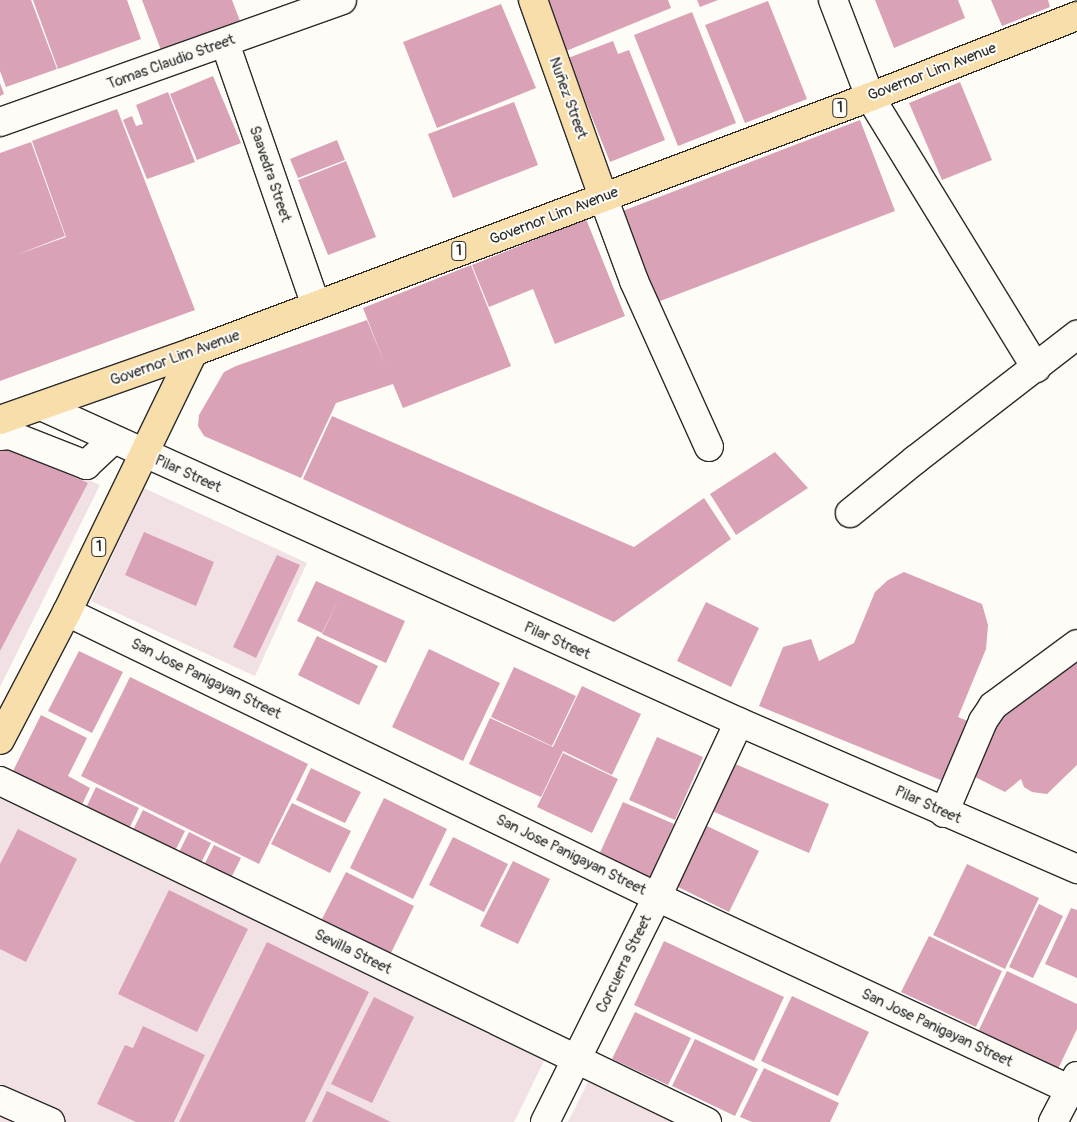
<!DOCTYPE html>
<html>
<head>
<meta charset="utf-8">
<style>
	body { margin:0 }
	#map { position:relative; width:1077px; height:1122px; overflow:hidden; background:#fdfcf7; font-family:Pangolin,sans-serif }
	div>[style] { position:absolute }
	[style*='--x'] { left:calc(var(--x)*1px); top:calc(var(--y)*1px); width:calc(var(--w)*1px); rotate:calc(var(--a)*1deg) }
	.built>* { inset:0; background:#f2e1e4 }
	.building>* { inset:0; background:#d9a2b7 }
	.roads { filter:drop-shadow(1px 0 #2b2b2b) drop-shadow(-1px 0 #2b2b2b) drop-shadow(0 1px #2b2b2b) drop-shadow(0 -1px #2b2b2b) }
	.minor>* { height:28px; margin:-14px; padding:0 14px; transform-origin:14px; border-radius:14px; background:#fdfcf7 }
	.major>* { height:28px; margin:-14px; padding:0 14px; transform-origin:14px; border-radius:14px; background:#f8deab }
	span { translate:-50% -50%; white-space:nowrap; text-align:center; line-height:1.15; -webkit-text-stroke:4px #fdfcf7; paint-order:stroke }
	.shield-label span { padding:1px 4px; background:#fdfcf7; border:1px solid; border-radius:4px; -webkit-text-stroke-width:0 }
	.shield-label { font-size:14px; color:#2b2b2b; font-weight:700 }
	.street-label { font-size:15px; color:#2b2b2b }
</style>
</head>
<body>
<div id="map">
	<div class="built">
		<div style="clip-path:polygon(0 439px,100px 485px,0 687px)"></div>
		<div style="clip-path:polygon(144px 488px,307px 563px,255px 676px,91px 601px)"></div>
		<div style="clip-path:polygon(0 783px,546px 1057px,514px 1122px,0 1122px)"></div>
		<div style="clip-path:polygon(588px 1082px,672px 1122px,568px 1122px)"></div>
	</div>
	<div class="building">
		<div style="clip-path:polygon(0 0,31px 0,57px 69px,6px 87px,0 71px)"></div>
		<div style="clip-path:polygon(33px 0,127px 0,141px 39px,58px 69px)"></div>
		<div style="clip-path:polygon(142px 0,232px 0,240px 21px,161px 50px)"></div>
		<div style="clip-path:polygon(548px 0,668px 0,671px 8px,566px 51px)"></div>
		<div style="clip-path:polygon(697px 0,718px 0,700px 7px)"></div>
		<div style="clip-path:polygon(875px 0,958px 0,965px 18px,894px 48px)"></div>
		<div style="clip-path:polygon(991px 0,1048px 0,1050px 7px,1002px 26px)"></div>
		<div style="clip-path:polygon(768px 1px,807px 99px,745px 123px,705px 25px)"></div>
		<div style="clip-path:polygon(501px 4px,536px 88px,437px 128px,403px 42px)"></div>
		<div style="clip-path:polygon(692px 12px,736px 123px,678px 146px,634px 35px)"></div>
		<div style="clip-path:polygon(613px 41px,618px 54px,629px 50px,665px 140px,610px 162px,568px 58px)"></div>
		<div style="clip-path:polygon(213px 76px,241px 143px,197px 160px,170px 94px)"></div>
		<div style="clip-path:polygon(960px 82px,992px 160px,942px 180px,909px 103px)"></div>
		<div style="clip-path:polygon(0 83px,4px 94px,0 96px)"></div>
		<div style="clip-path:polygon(168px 92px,195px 162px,147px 179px,123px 120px,132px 116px,136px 126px,143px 124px,136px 105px)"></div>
		<div style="clip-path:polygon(514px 102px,538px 165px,453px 198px,428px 134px)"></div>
		<div style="clip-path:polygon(117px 109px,195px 310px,0 381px,0 153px,31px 142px,65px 236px,16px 255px,66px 237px,32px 141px)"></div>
		<div style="clip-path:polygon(860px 120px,895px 211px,655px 303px,620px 212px)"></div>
		<div style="clip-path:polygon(337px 140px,345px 160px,298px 178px,290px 159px)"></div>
		<div style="clip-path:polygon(346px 161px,376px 237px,328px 255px,298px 180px)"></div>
		<div style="clip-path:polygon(586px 219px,625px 316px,555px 344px,533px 289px,489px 307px,472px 265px)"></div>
		<div style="clip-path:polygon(471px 265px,511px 366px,403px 408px,393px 384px,336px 403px,301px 478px,204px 436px,198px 426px,199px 415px,224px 372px,236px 366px,367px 320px,386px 367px,363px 308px)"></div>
		<div style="clip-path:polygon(332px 416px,634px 547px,704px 498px,731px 539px,614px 622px,303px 479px)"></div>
		<div style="clip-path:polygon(0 444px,88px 483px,0 651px)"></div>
		<div style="clip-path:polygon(775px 452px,808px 488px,736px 535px,710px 494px)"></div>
		<div style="clip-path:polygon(144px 532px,214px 562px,196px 606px,125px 575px)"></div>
		<div style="clip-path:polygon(277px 555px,300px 565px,256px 658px,233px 647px)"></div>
		<div style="clip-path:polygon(904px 572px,982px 604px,988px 625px,986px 649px,958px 717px,973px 723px,948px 783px,759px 706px,783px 647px,811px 639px,819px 661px,854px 643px,875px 592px,888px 580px)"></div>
		<div style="clip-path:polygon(316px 581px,405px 621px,386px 663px,322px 634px,339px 599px,322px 633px,297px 621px)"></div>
		<div style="clip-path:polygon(706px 602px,759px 628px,731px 687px,677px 661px)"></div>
		<div style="clip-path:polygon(317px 636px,378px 666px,359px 705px,298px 675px)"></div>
		<div style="clip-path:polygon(429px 649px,500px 683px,463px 761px,392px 727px)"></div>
		<div style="clip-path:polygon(79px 651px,123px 672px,92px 733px,48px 711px)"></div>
		<div style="clip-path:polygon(1077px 655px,1077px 765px,1047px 794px,1032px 792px,1024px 787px,1021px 779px,1005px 792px,971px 775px,992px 717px)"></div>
		<div style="clip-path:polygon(514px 667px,576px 696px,552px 746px,491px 717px)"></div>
		<div style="clip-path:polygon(130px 677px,308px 764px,259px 864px,81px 776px)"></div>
		<div style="clip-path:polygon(582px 686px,641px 714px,612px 775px,563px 751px,541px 797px,469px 764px,490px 718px,553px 747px)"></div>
		<div style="clip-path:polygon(41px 715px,87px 738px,68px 776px,90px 788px,80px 809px,11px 775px)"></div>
		<div style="clip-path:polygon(657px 737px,703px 757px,675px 820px,629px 800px)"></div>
		<div style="clip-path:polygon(563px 753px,618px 779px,592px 833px,537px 807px)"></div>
		<div style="clip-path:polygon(733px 763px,829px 804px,809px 853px,712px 811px)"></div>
		<div style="clip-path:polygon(311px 768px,361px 792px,345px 823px,296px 800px)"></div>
		<div style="clip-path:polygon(96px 787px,139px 808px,127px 833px,84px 812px)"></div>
		<div style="clip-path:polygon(384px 798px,447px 829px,413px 899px,350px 868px)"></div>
		<div style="clip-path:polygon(623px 802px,674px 824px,649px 879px,598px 857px)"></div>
		<div style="clip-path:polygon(292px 803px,351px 831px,330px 873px,271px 844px)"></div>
		<div style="clip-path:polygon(143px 810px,185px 831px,172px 857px,130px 836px)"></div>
		<div style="clip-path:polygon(705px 825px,759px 851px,729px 912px,676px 886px)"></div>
		<div style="clip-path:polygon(18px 829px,77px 859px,26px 962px,0 949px,0 864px)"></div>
		<div style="clip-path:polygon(189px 832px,211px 843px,198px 869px,176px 858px)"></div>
		<div style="clip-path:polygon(453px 837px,508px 864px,484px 912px,429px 885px)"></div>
		<div style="clip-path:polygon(214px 845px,241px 858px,228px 884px,201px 871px)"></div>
		<div style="clip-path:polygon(513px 861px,550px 879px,518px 944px,480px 926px)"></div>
		<div style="clip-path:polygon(967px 864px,1039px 898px,1005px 969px,933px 935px)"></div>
		<div style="clip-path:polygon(346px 872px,414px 906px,389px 957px,320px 923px)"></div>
		<div style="clip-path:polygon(169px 890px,248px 929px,197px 1032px,118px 994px)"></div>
		<div style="clip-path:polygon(1039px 904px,1063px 916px,1033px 978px,1009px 967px)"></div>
		<div style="clip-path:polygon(1071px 908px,1077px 910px,1077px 978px,1045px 964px)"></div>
		<div style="clip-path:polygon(929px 936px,1002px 971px,976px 1027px,901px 992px)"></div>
		<div style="clip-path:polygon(664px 941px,784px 997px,754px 1061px,634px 1005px)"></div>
		<div style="clip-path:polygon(267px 942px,369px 992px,305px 1122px,179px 1122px)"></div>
		<div style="clip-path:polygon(1007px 971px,1077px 1004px,1077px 1029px,1057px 1071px,977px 1034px)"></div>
		<div style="clip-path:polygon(792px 996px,869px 1032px,838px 1096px,761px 1061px)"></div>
		<div style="clip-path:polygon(374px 997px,414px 1017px,372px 1103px,331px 1084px)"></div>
		<div style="clip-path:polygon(635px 1012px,691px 1038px,668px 1085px,612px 1059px)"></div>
		<div style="clip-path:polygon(143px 1026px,205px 1055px,174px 1122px,136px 1122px,97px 1104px,125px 1045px,133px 1048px)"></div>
		<div style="clip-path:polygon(695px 1039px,758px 1069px,735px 1116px,672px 1086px)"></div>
		<div style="clip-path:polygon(764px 1068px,839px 1103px,830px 1122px,752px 1122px,740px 1117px)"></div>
		<div style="clip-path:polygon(327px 1091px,391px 1122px,312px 1122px)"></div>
	</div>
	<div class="roads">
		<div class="minor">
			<div style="--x:833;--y:0;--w:104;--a:69.1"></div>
			<div style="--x:870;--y:97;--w:318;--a:58.5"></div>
			<div style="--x:225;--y:43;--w:278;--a:70.9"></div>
			<div style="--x:0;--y:122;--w:363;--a:-19.6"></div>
			<div style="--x:603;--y:197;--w:90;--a:69.7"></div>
			<div style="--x:634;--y:281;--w:182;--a:65.7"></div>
			<div style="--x:41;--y:406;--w:766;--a:24.36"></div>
			<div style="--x:739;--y:722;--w:369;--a:23.5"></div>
			<div style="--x:0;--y:436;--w:10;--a:-6"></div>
			<div style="--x:10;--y:435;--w:82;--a:21.5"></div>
			<div style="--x:86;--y:465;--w:37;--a:-43"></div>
			<div style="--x:850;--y:513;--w:84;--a:-39.2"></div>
			<div style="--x:915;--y:460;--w:205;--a:-37.7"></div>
			<div style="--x:67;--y:612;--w:655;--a:25.78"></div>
			<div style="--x:657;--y:897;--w:463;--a:25"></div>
			<div style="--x:0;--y:781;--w:785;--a:25.75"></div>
			<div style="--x:944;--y:813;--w:100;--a:-67"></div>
			<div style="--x:983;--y:721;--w:18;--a:-56"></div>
			<div style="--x:993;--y:706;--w:104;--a:-36.4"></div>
			<div style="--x:0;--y:1100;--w:55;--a:23.7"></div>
			<div style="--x:545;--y:1122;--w:251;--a:-63.5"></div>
			<div style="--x:657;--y:897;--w:193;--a:-64.9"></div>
			<div style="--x:1053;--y:1122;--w:52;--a:-62.4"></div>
		</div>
		<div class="major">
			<div style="--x:533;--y:0;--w:209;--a:70.4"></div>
			<div style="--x:0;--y:420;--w:205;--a:-19.4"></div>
			<div style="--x:193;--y:352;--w:723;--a:-20.64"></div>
			<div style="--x:870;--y:97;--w:222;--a:-21.4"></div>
			<div style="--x:0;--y:740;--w:144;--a:-62.4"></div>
			<div style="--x:67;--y:612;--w:289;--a:-64.1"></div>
		</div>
	</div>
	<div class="shield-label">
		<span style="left:840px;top:108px">1</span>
		<span style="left:459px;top:251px">1</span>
		<span style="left:99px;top:547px">1</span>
	</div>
	<div class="street-label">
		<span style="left:171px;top:62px;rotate:-20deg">Tomas Claudio Street</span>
		<span style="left:932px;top:72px;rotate:-21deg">Governor Lim Avenue</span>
		<span style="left:568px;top:98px;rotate:70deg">Nuñez Street</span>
		<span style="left:270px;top:174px;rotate:71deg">Saavedra Street</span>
		<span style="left:554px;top:216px;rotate:-21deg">Governor Lim Avenue</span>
		<span style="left:175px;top:358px;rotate:-20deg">Governor Lim Avenue</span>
		<span style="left:188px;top:474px;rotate:24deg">Pilar Street</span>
		<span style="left:557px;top:641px;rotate:24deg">Pilar Street</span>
		<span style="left:206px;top:679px;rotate:26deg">San Jose Panigayan Street</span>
		<span style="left:928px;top:805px;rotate:24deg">Pilar Street</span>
		<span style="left:571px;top:855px;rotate:26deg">San Jose Panigayan Street</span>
		<span style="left:353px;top:952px;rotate:26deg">Sevilla Street</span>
		<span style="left:624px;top:964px;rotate:-64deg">Corcuerra Street</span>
		<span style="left:937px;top:1028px;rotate:25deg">San Jose Panigayan Street</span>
	</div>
</div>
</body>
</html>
